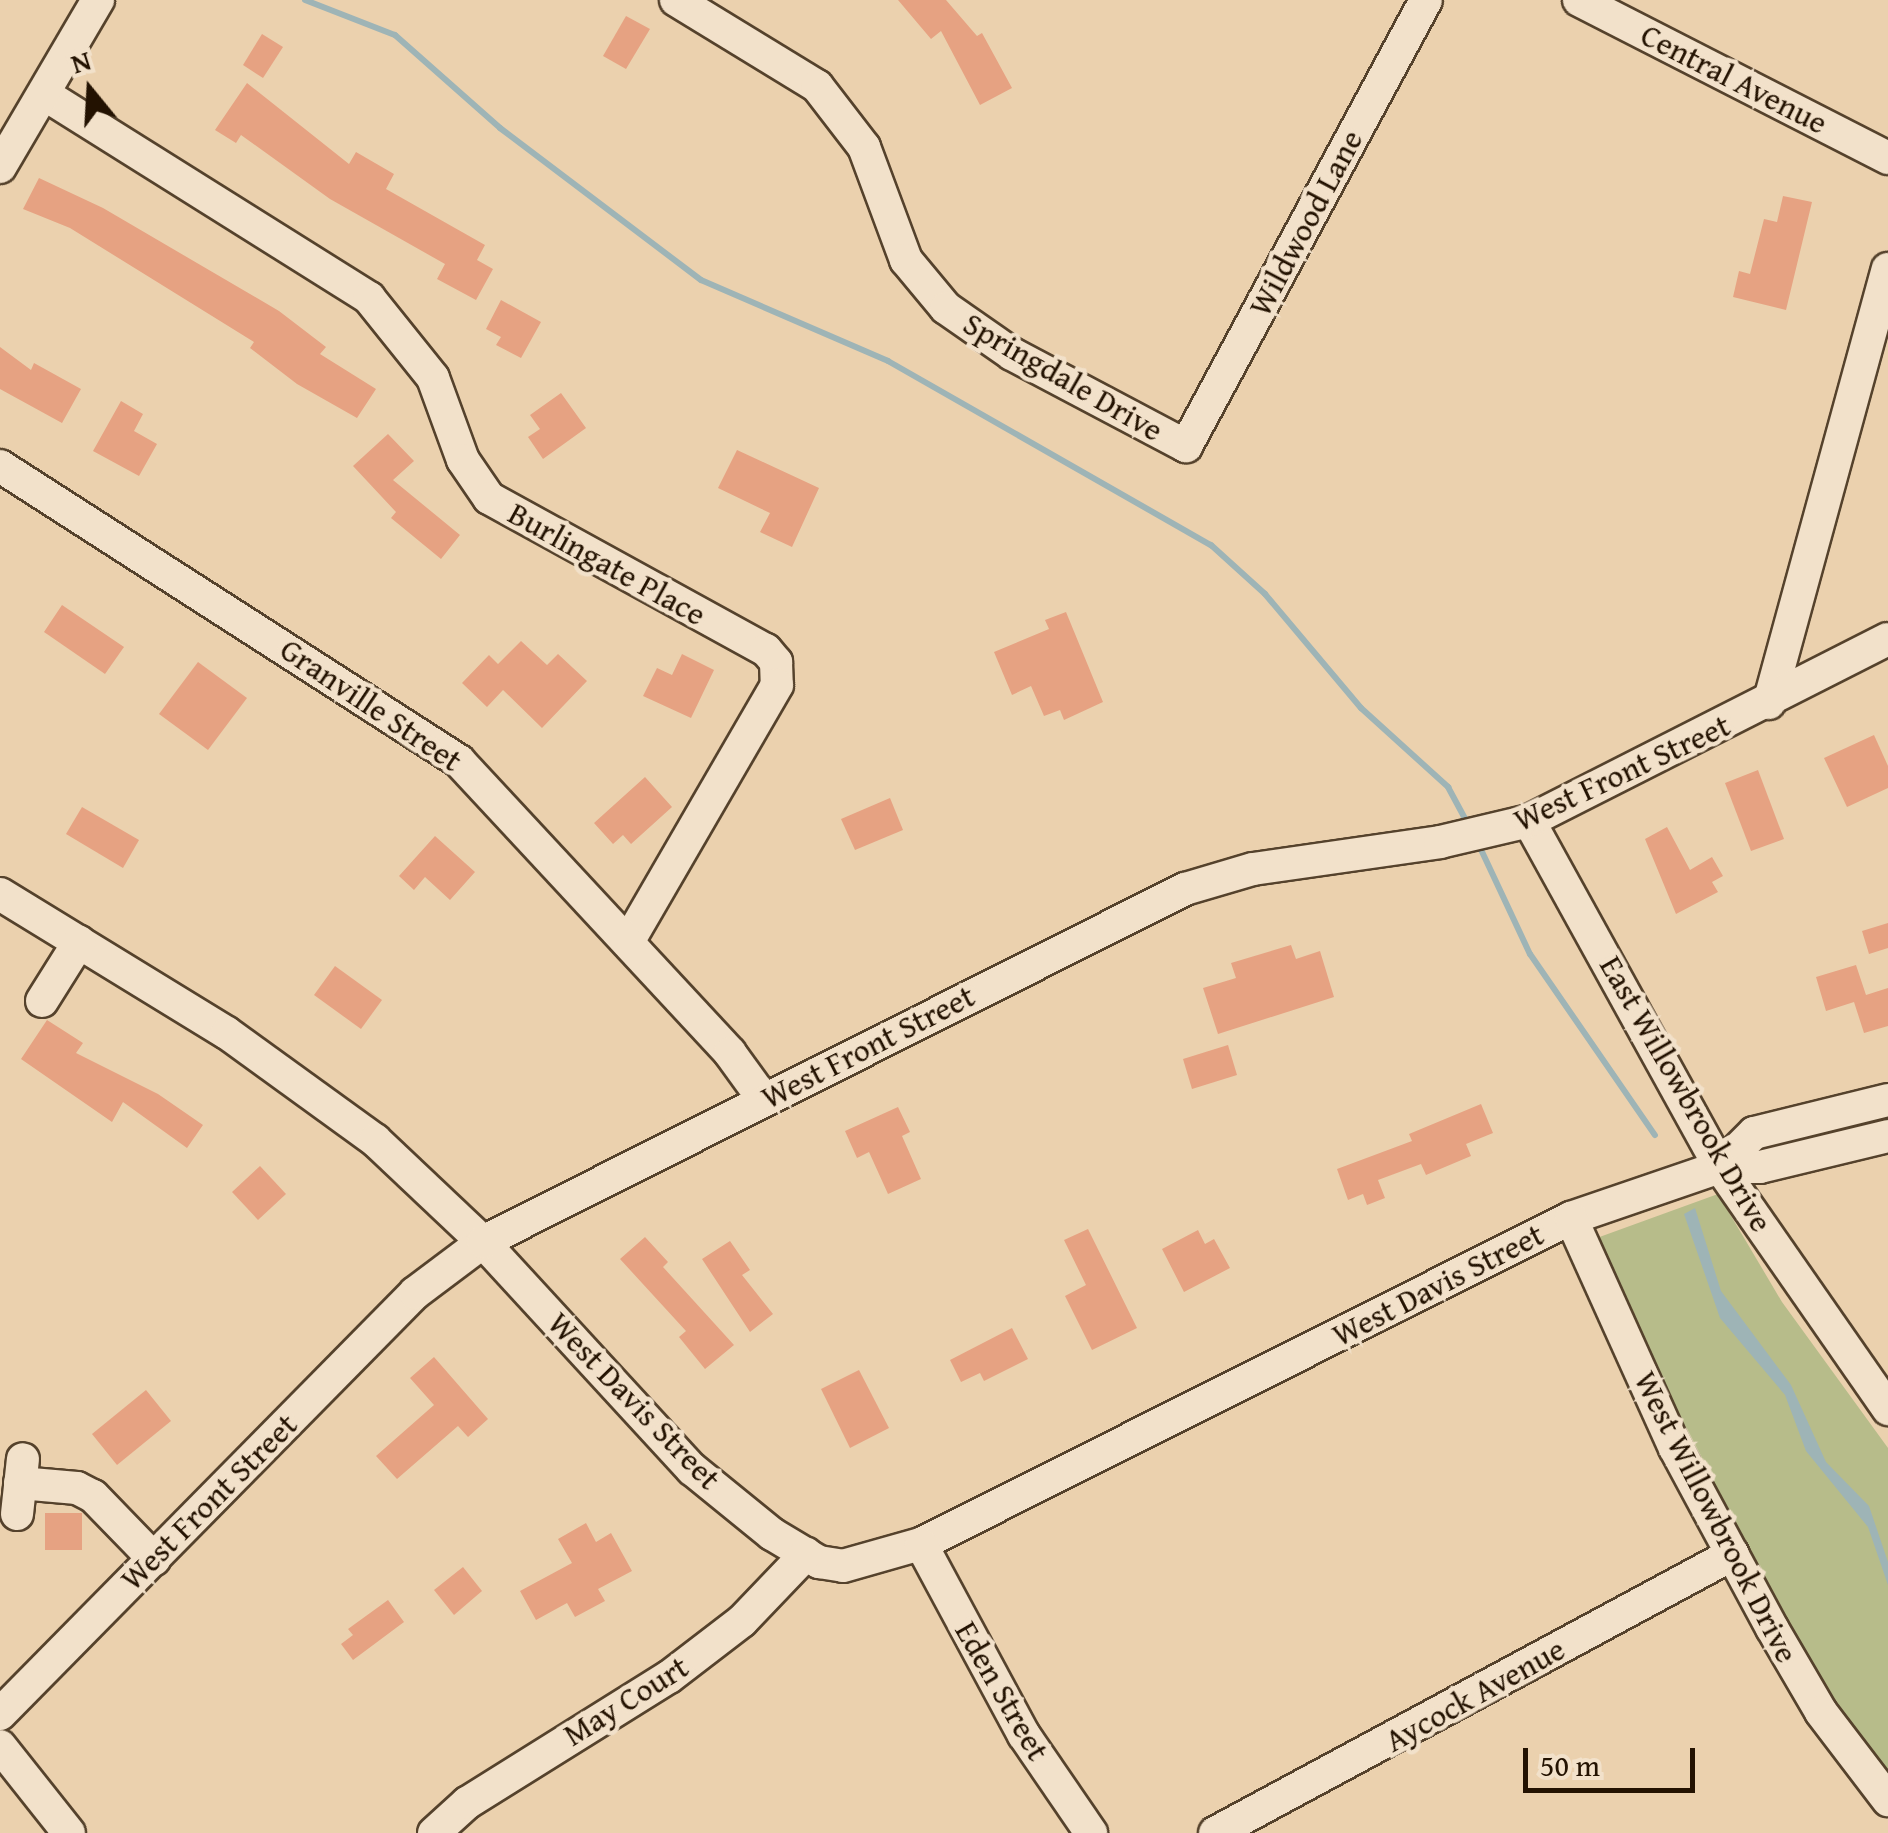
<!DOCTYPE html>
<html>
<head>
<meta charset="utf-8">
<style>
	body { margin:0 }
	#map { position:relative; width:1888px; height:1833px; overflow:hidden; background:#ebd1ae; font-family:"Gentium Book Plus",serif }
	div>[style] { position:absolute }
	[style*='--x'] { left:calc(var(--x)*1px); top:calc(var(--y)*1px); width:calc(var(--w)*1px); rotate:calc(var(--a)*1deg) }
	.green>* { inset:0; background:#b7bc8a }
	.water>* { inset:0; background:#9eb4b6 }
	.stream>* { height:6px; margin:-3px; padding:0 3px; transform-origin:3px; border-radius:3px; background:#9eb4b6 }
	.building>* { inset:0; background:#e6a282 }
	.roads { filter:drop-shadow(2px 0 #55422c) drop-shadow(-2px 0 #55422c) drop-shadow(0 2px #55422c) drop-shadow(0 -2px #55422c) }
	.minor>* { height:32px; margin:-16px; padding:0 16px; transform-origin:16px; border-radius:16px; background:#f2e1ca }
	span { translate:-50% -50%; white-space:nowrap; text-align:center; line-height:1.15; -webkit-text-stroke:9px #f2e1ca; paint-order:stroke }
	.street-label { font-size:32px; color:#231201 }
	.north { position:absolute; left:40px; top:40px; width:100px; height:100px; -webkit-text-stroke:8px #f2e1ca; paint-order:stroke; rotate:342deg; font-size:28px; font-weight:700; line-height:40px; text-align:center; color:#231201 }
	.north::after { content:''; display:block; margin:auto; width:35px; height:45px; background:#231201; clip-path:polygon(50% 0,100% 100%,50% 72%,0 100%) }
	.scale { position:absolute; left:1523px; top:1748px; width:172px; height:45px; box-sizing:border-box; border:5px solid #231201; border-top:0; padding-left:12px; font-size:30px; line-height:35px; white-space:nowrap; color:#231201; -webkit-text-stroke:8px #f2e1ca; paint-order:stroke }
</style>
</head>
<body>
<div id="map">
	<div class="green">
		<div style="clip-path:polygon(1718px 1194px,1782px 1302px,1888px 1448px,1888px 1783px,1822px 1714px,1594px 1239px)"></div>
	</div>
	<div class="water">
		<div style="clip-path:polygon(1695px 1208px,1721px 1291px,1791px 1385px,1826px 1462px,1869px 1506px,1888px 1562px,1888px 1585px,1868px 1527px,1806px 1451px,1785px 1395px,1720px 1318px,1684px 1214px)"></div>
	</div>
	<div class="stream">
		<div style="--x:305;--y:0;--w:97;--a:21.3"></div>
		<div style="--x:395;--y:35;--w:140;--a:41.5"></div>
		<div style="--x:500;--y:128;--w:252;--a:37.1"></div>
		<div style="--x:701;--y:280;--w:204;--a:23.4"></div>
		<div style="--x:888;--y:361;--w:372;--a:29.7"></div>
		<div style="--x:1211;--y:545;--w:73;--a:42.2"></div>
		<div style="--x:1265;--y:594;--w:149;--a:49.9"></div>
		<div style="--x:1361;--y:708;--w:118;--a:42.2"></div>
		<div style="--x:1448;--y:787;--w:44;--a:61.7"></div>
		<div style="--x:1477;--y:841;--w:125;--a:64.9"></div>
		<div style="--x:1530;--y:954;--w:220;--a:55.4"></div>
	</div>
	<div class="building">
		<div style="clip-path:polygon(898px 0,946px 0,977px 36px,982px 33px,1012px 88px,980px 105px,941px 31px,931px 39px)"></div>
		<div style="clip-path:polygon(626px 16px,650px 29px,626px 69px,603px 56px)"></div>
		<div style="clip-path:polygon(262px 34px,283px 47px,263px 78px,243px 65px)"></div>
		<div style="clip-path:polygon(247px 83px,349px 164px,356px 152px,394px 174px,386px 189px,485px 245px,477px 260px,493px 269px,476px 300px,437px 279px,445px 264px,330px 199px,241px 135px,236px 143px,215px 130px)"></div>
		<div style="clip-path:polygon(39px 178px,103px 208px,279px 311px,326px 347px,320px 354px,376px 389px,357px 418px,297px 384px,250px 348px,254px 342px,70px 228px,23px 209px)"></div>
		<div style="clip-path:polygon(1783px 196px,1812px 202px,1786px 310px,1733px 297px,1739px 271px,1750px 274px,1764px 219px,1777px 222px)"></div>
		<div style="clip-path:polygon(501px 300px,541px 322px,521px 358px,496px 345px,501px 337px,486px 329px)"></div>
		<div style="clip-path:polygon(0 347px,31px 370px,34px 363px,81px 389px,62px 423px,0 389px)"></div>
		<div style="clip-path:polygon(561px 393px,586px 428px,543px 459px,528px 437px,540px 429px,530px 415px)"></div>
		<div style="clip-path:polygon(121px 401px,143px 414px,134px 431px,157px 444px,139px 476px,93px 451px)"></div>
		<div style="clip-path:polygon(388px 434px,414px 461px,393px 480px,460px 535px,441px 559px,391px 518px,396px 512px,353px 466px)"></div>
		<div style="clip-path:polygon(737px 450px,819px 488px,792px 547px,760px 532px,770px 513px,718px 488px)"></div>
		<div style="clip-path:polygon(62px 605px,124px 647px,105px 674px,44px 632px)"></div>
		<div style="clip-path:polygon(1066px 612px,1103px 702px,1064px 720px,1060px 710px,1044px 716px,1031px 686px,1012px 695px,994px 652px,1049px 629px,1045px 620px)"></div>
		<div style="clip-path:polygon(521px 641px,547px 665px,558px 654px,587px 681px,542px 728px,503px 690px,487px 707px,462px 683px,489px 655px,498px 664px)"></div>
		<div style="clip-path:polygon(682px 654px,714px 670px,691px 718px,643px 696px,657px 668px,672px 675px)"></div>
		<div style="clip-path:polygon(198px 662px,247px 698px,208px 750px,159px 714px)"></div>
		<div style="clip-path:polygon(1874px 735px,1888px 766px,1888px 788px,1847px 807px,1824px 758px)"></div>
		<div style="clip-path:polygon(1758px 770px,1784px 839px,1751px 851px,1725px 783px)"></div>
		<div style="clip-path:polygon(645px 777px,672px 807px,631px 844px,623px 835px,613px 844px,594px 823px)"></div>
		<div style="clip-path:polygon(890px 798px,903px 830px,855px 850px,841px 819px)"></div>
		<div style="clip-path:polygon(82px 807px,139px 840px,123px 868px,66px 834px)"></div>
		<div style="clip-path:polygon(1667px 827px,1690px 870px,1712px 857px,1723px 876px,1712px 882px,1718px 892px,1676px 914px,1645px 839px)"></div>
		<div style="clip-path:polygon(435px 836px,475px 872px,450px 900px,425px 877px,414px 890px,399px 876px)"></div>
		<div style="clip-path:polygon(1888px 923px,1888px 948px,1869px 954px,1862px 931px)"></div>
		<div style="clip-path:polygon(1291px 945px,1296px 959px,1320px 951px,1334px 997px,1218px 1034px,1203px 988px,1236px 978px,1231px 963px)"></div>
		<div style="clip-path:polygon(1856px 965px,1866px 995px,1888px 988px,1888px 1026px,1864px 1033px,1854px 1002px,1826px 1011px,1816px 977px)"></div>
		<div style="clip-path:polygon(335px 966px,382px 1000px,361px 1029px,314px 995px)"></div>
		<div style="clip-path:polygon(47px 1020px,83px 1043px,76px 1053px,158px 1094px,203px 1125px,187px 1148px,123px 1102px,112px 1122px,21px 1059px)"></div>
		<div style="clip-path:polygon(1228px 1045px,1237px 1075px,1192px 1089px,1183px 1059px)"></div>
		<div style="clip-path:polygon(1481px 1104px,1493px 1133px,1466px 1144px,1471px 1156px,1426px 1175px,1421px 1164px,1378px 1180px,1385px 1198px,1367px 1205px,1363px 1194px,1348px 1200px,1337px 1169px,1412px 1141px,1409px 1134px)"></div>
		<div style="clip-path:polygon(898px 1107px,910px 1132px,902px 1136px,921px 1179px,888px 1194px,869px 1152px,857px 1158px,845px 1131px)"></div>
		<div style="clip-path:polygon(260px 1166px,286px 1194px,258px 1220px,232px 1192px)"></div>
		<div style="clip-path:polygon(1088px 1229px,1137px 1328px,1092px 1350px,1065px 1296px,1086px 1285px,1064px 1240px)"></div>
		<div style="clip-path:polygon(1198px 1230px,1205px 1244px,1214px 1239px,1230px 1268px,1184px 1292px,1162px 1249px)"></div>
		<div style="clip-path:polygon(645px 1237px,668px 1262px,663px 1267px,734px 1345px,705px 1369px,679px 1337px,686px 1331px,620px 1259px)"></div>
		<div style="clip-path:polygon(730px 1241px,750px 1270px,742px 1275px,773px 1314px,750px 1332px,702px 1259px)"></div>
		<div style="clip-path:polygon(1012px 1328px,1028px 1359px,984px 1381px,980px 1373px,961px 1382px,950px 1360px)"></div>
		<div style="clip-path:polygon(434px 1357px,488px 1419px,468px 1437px,458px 1426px,397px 1479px,376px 1456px,434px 1405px,410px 1378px)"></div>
		<div style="clip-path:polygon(859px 1370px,889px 1428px,850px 1448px,821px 1389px)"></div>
		<div style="clip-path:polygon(146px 1390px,171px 1421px,117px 1465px,92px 1434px)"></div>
		<div style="clip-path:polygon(45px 1513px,82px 1513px,82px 1550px,45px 1550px)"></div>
		<div style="clip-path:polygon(586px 1523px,596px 1542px,611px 1533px,632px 1571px,598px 1589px,605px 1601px,575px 1617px,567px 1603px,536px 1620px,520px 1591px,572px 1563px,558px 1539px)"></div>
		<div style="clip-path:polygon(463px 1567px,482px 1591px,454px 1615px,434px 1590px)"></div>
		<div style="clip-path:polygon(388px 1600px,404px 1622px,353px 1660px,341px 1644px,353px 1635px,348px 1629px)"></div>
	</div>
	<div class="roads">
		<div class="minor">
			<div style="--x:676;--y:0;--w:165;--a:31.4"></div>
			<div style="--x:817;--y:86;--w:77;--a:52.4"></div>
			<div style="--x:864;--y:147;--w:121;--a:69.6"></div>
			<div style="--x:906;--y:260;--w:62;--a:50.2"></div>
			<div style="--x:946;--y:308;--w:80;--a:34.9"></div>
			<div style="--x:1012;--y:354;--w:197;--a:27.9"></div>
			<div style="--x:1186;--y:446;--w:506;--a:-61.71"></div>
			<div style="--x:1579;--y:0;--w:347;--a:27.1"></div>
			<div style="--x:44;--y:94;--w:384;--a:32.1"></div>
			<div style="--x:369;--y:298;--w:102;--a:51.3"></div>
			<div style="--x:433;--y:378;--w:87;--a:69.9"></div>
			<div style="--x:463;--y:460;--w:46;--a:55.6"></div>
			<div style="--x:489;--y:498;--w:316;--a:28.8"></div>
			<div style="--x:766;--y:650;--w:16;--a:50"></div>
			<div style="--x:776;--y:662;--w:23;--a:88"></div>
			<div style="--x:777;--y:685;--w:297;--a:120.1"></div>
			<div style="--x:0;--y:167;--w:194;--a:-59.6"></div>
			<div style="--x:0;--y:466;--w:546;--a:32.73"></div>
			<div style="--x:459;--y:761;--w:398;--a:47.1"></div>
			<div style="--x:730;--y:1053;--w:58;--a:54.1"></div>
			<div style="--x:1769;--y:703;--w:450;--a:-74.7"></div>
			<div style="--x:1529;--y:821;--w:395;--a:61.1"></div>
			<div style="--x:1720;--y:1167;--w:295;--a:55.2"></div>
			<div style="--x:0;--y:894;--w:266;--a:31.5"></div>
			<div style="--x:227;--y:1033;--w:183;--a:35.9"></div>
			<div style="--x:375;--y:1140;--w:149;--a:43.4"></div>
			<div style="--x:483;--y:1242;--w:309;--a:47.4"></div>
			<div style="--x:692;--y:1469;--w:103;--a:39.1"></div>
			<div style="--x:772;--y:1534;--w:55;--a:30.8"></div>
			<div style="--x:819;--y:1562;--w:24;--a:9"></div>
			<div style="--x:843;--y:1566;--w:81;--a:-15.8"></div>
			<div style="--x:921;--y:1544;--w:727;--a:-26.64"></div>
			<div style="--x:1571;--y:1218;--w:157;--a:-18.9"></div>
			<div style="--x:1720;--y:1167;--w:40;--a:0"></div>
			<div style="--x:1760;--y:1167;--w:132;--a:-13.6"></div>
			<div style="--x:42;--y:1001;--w:70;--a:-57.9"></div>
			<div style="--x:1720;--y:1167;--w:48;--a:-45"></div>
			<div style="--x:1754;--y:1133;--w:138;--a:-13.8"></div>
			<div style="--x:1571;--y:1218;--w:252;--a:65.7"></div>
			<div style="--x:1675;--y:1448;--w:204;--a:61.7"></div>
			<div style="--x:1772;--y:1628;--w:97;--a:59.7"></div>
			<div style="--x:1821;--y:1712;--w:111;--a:52.7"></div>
			<div style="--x:20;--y:1483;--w:57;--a:5"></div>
			<div style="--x:77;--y:1488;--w:18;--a:27"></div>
			<div style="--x:93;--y:1496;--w:88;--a:45.9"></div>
			<div style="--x:17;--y:1514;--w:55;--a:-83.8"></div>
			<div style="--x:921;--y:1544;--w:217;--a:61.7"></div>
			<div style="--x:1024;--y:1735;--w:119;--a:55.6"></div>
			<div style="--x:0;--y:1714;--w:591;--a:-45.41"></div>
			<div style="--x:415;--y:1293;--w:85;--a:-36.9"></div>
			<div style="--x:483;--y:1242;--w:786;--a:-26.7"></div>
			<div style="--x:1185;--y:889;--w:71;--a:-16.4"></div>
			<div style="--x:1253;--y:869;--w:189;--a:-8.2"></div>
			<div style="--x:1440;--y:842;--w:91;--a:-13.3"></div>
			<div style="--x:1529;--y:821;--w:402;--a:-26.9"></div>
			<div style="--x:0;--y:1746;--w:111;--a:51.6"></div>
			<div style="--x:434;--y:1833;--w:45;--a:-42.3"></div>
			<div style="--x:467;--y:1803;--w:238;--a:-32"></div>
			<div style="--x:669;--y:1677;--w:92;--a:-37.5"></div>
			<div style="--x:742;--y:1621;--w:93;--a:-46.3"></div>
			<div style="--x:1215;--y:1833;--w:588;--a:-28.31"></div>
		</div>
	</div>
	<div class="street-label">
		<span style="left:1734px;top:79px;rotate:27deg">Central Avenue</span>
		<span style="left:1306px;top:223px;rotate:-62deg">Wildwood Lane</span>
		<span style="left:1063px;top:377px;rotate:30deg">Springdale Drive</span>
		<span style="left:607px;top:564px;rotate:29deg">Burlingate Place</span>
		<span style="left:371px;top:705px;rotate:34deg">Granville Street</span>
		<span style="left:1622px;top:773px;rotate:-25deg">West Front Street</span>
		<span style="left:868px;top:1047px;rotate:-27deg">West Front Street</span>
		<span style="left:1686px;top:1094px;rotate:60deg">East Willowbrook Drive</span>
		<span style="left:1438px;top:1285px;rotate:-27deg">West Davis Street</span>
		<span style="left:634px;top:1401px;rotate:46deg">West Davis Street</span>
		<span style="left:209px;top:1502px;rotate:-45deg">West Front Street</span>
		<span style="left:1716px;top:1517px;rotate:63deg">West Willowbrook Drive</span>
		<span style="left:1002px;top:1691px;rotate:60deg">Eden Street</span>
		<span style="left:1475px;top:1695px;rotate:-29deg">Aycock Avenue</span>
		<span style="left:626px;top:1701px;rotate:-32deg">May Court</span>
	</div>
	<div class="north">N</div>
	<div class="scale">50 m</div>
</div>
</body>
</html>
